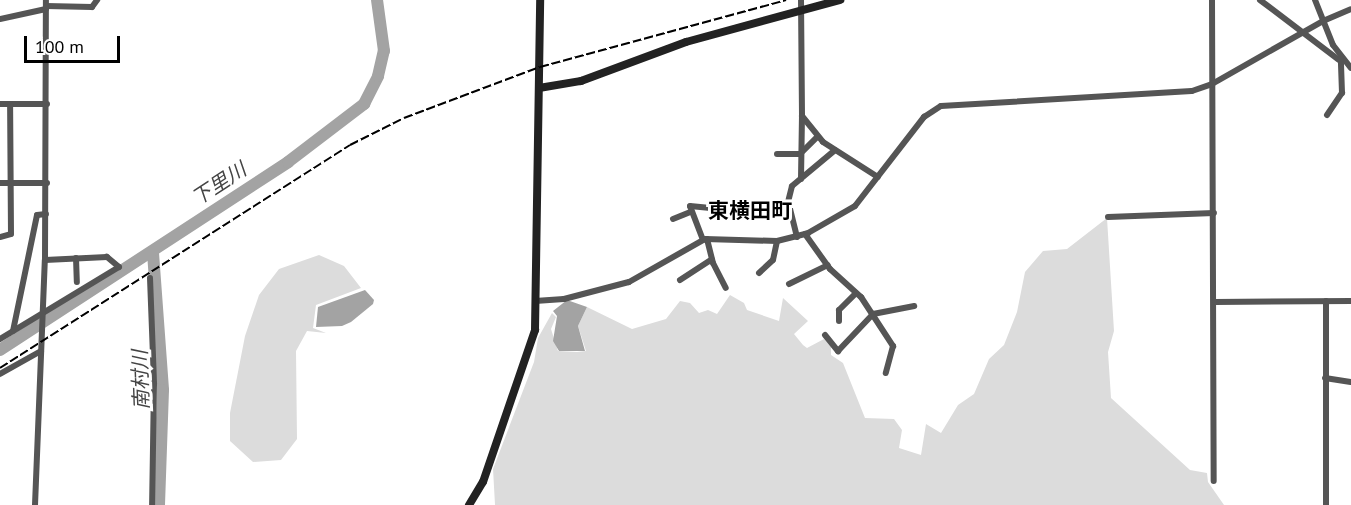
<!DOCTYPE html>
<html>
<head>
<meta charset="utf-8">
<style>
	body { margin:0 }
	#map { position:relative; width:1351px; height:505px; overflow:hidden; background:#fff; font-family:"PT Sans","Noto Sans JP",sans-serif }
	div>[style] { position:absolute }
	[style*='--x'] { left:calc(var(--x)*1px); top:calc(var(--y)*1px); width:calc(var(--w)*1px); rotate:calc(var(--a)*1deg) }
	.green>* { inset:0; background:#dcdcdc }
	.water>* { inset:0; background:#a3a3a3 }
	.river>* { height:12px; margin:-6px; padding:0 6px; transform-origin:6px; border-radius:6px; background:#a3a3a3 }
	.street>* { height:6px; margin:-3px; padding:0 3px; transform-origin:3px; border-radius:3px; background:#555 }
	.secondary>* { height:8px; margin:-4px; padding:0 4px; transform-origin:4px; border-radius:4px; background:#222 }
	.rail>* { height:2px; margin-top:-1px; transform-origin:0; background:repeating-linear-gradient(90deg,#000 0 9px,transparent 0 12px) }
	span { translate:-50% -50%; white-space:nowrap; text-align:center; line-height:1.15; -webkit-text-stroke:6px #fff; paint-order:stroke }
	.water-label { font-size:20px; color:#444; font-style:italic }
	.quarter-label { font-size:21px; color:#000; font-weight:700 }
	.scale { position:absolute; left:24px; top:36px; width:96px; height:27px; box-sizing:border-box; border:3px solid #000; border-top:0; padding-left:8px; font-size:18px; line-height:21px; white-space:nowrap; color:#000; -webkit-text-stroke:4px #fff; paint-order:stroke }
</style>
</head>
<body>
<div id="map">
	<div class="green">
		<div style="clip-path:polygon(1107px 218px,1114px 331px,1108px 352px,1111px 398px,1190px 470px,1207px 473px,1208px 482px,1224px 505px,495px 505px,493px 469px,534px 362px,538px 338px,552px 313px,556px 317px,551px 329px,558px 351px,577px 352px,586px 351px,578px 326px,587px 307px,632px 329px,666px 319px,680px 301px,690px 303px,699px 313px,708px 310px,717px 314px,730px 295px,744px 303px,747px 310px,779px 321px,783px 298px,808px 321px,794px 334px,803px 345px,807px 348px,824px 339px,831px 347px,831px 355px,843px 363px,865px 418px,894px 419px,902px 430px,899px 448px,921px 455px,926px 424px,941px 433px,958px 405px,974px 394px,989px 359px,1004px 345px,1017px 312px,1025px 272px,1043px 251px,1067px 249px)"></div>
		<div style="clip-path:polygon(319px 255px,344px 266px,361px 288px,316px 305px,313px 328px,326px 333px,307px 331px,296px 351px,297px 439px,281px 460px,253px 462px,230px 441px,230px 413px,245px 336px,259px 295px,279px 269px)"></div>
	</div>
	<div class="water">
		<div style="clip-path:polygon(365px 290px,374px 300px,373px 304px,351px 322px,342px 326px,316px 327px,318px 307px)"></div>
		<div style="clip-path:polygon(567px 300px,587px 307px,578px 326px,585px 351px,559px 351px,553px 341px,557px 316px,553px 311px)"></div>
	</div>
	<div class="river">
		<div style="--x:153;--y:253;--w:137;--a:85.8"></div>
		<div style="--x:163;--y:390;--w:115;--a:92"></div>
		<div style="--x:0;--y:350;--w:344;--a:-33.1"></div>
		<div style="--x:288;--y:162;--w:96;--a:-37.3"></div>
		<div style="--x:364;--y:104;--w:31;--a:-63"></div>
		<div style="--x:378;--y:76;--w:26;--a:-77"></div>
		<div style="--x:384;--y:51;--w:51;--a:-97.8"></div>
	</div>
	<div class="street">
		<div style="--x:801;--y:0;--w:116;--a:89.5"></div>
		<div style="--x:802;--y:116;--w:33;--a:51"></div>
		<div style="--x:823;--y:142;--w:65;--a:32.5"></div>
		<div style="--x:1212;--y:0;--w:481;--a:89.8"></div>
		<div style="--x:1260;--y:0;--w:99;--a:37.2"></div>
		<div style="--x:1315;--y:0;--w:48;--a:68.2"></div>
		<div style="--x:1333;--y:45;--w:29;--a:52"></div>
		<div style="--x:46;--y:6;--w:46;--a:1.2"></div>
		<div style="--x:92;--y:7;--w:9;--a:-54"></div>
		<div style="--x:0;--y:19;--w:47;--a:-12.3"></div>
		<div style="--x:0;--y:104;--w:47;--a:0"></div>
		<div style="--x:1327;--y:115;--w:27;--a:-56"></div>
		<div style="--x:1342;--y:93;--w:34;--a:-92"></div>
		<div style="--x:777;--y:154;--w:23;--a:0"></div>
		<div style="--x:800;--y:154;--w:24;--a:-45"></div>
		<div style="--x:801;--y:179;--w:63;--a:-89.1"></div>
		<div style="--x:0;--y:183;--w:47;--a:0"></div>
		<div style="--x:1108;--y:217;--w:106;--a:-2.2"></div>
		<div style="--x:673;--y:219;--w:18;--a:-22"></div>
		<div style="--x:805;--y:234;--w:43;--a:54.5"></div>
		<div style="--x:830;--y:269;--w:42;--a:42.1"></div>
		<div style="--x:861;--y:297;--w:59;--a:56.9"></div>
		<div style="--x:893;--y:346;--w:28;--a:105"></div>
		<div style="--x:0;--y:237;--w:11;--a:-15"></div>
		<div style="--x:11;--y:234;--w:130;--a:-90.4"></div>
		<div style="--x:797;--y:237;--w:36;--a:-104"></div>
		<div style="--x:788;--y:202;--w:16;--a:-76"></div>
		<div style="--x:792;--y:186;--w:56;--a:-39.9"></div>
		<div style="--x:707;--y:239;--w:25;--a:76"></div>
		<div style="--x:713;--y:263;--w:28;--a:63"></div>
		<div style="--x:703;--y:240;--w:36;--a:-111"></div>
		<div style="--x:690;--y:206;--w:41;--a:5.6"></div>
		<div style="--x:731;--y:210;--w:57;--a:-6"></div>
		<div style="--x:76;--y:258;--w:24;--a:88"></div>
		<div style="--x:759;--y:273;--w:19;--a:-43"></div>
		<div style="--x:773;--y:260;--w:19;--a:-78"></div>
		<div style="--x:150;--y:278;--w:106;--a:87.8"></div>
		<div style="--x:154;--y:384;--w:121;--a:90.9"></div>
		<div style="--x:680;--y:280;--w:38;--a:-33"></div>
		<div style="--x:789;--y:284;--w:43;--a:-26"></div>
		<div style="--x:535;--y:301;--w:29;--a:-4"></div>
		<div style="--x:564;--y:299;--w:67;--a:-14.7"></div>
		<div style="--x:629;--y:282;--w:87;--a:-29.5"></div>
		<div style="--x:705;--y:239;--w:72;--a:1.6"></div>
		<div style="--x:777;--y:241;--w:32;--a:-14"></div>
		<div style="--x:808;--y:233;--w:54;--a:-29.9"></div>
		<div style="--x:855;--y:206;--w:113;--a:-52.2"></div>
		<div style="--x:924;--y:117;--w:20;--a:-33"></div>
		<div style="--x:941;--y:106;--w:251;--a:-3.4"></div>
		<div style="--x:1192;--y:91;--w:21;--a:-19"></div>
		<div style="--x:1212;--y:84;--w:128;--a:-29.6"></div>
		<div style="--x:1323;--y:21;--w:30;--a:-23"></div>
		<div style="--x:1326;--y:301;--w:204;--a:90"></div>
		<div style="--x:1215;--y:302;--w:136;--a:-0.4"></div>
		<div style="--x:839;--y:321;--w:11;--a:-90"></div>
		<div style="--x:839;--y:310;--w:24;--a:-45"></div>
		<div style="--x:13;--y:331;--w:118;--a:-78.3"></div>
		<div style="--x:37;--y:215;--w:9;--a:-6"></div>
		<div style="--x:825;--y:335;--w:21;--a:51"></div>
		<div style="--x:838;--y:351;--w:51;--a:-46.6"></div>
		<div style="--x:873;--y:314;--w:42;--a:-11"></div>
		<div style="--x:0;--y:339;--w:139;--a:-31.2"></div>
		<div style="--x:119;--y:267;--w:16;--a:-140"></div>
		<div style="--x:107;--y:257;--w:62;--a:177.2"></div>
		<div style="--x:0;--y:374;--w:47;--a:-29.3"></div>
		<div style="--x:1325;--y:378;--w:26;--a:9"></div>
		<div style="--x:35;--y:505;--w:245;--a:-87.7"></div>
		<div style="--x:45;--y:260;--w:260;--a:-89.8"></div>
	</div>
	<div class="secondary">
		<div style="--x:539;--y:88;--w:43;--a:-9.5"></div>
		<div style="--x:581;--y:81;--w:112;--a:-20.4"></div>
		<div style="--x:686;--y:42;--w:160;--a:-15.3"></div>
		<div style="--x:469;--y:505;--w:27;--a:-59"></div>
		<div style="--x:483;--y:482;--w:161;--a:-71.1"></div>
		<div style="--x:535;--y:330;--w:330;--a:-89.1"></div>
	</div>
	<div class="rail">
		<div style="--x:0;--y:368;--w:415;--a:-32.5"></div>
		<div style="--x:350;--y:145;--w:60;--a:-26.6"></div>
		<div style="--x:404;--y:118;--w:145;--a:-20.6"></div>
		<div style="--x:540;--y:67;--w:255;--a:-15.2"></div>
	</div>
	<div class="water-label">
		<span style="left:219px;top:184px;rotate:-33deg">下里川</span>
		<span style="left:141px;top:380px;rotate:-92deg">南村川</span>
	</div>
	<div class="quarter-label">
		<span style="left:750px;top:211px">東横田町</span>
	</div>
	<div class="scale">100 m</div>
</div>
</body>
</html>
